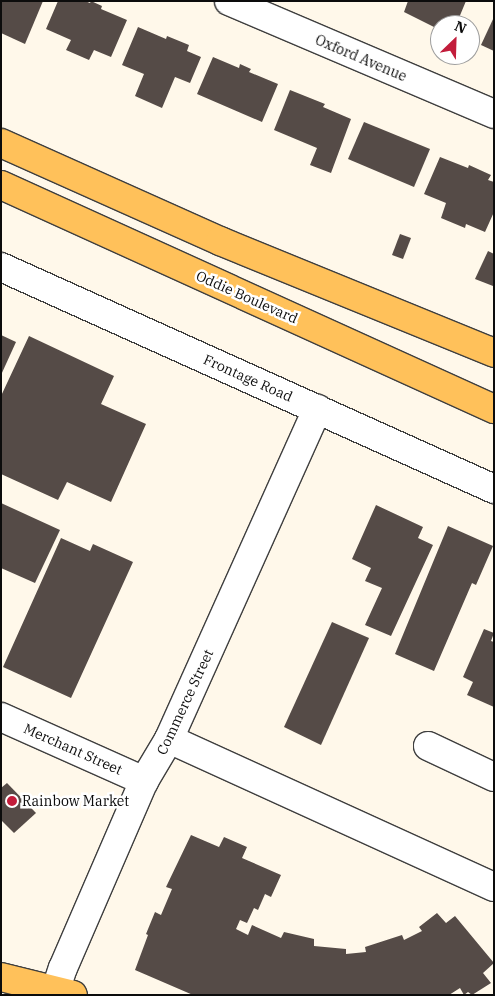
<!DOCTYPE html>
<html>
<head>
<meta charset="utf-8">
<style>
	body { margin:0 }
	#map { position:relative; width:495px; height:996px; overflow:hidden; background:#fff8ea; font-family:"IBM Plex Serif",serif }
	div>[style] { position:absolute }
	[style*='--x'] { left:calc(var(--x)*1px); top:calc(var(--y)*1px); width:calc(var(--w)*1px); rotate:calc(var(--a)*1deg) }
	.building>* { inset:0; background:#554b47 }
	.roads { filter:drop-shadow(1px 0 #3f3f3f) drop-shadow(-1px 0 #3f3f3f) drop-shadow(0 1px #3f3f3f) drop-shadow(0 -1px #3f3f3f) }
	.minor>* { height:28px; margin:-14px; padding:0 14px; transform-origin:14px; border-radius:14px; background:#fff }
	.major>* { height:28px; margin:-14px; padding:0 14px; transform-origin:14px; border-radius:14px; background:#ffc15a }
	.dots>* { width:14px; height:14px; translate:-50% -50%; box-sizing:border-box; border:2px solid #fff; border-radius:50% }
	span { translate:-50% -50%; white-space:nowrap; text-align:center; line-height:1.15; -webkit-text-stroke:5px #fff; paint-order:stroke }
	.street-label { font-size:14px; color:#0c0c0c }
	.poi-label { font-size:14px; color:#0c0c0c }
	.left { translate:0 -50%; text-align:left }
	.frame { position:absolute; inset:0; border:2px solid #0c0c0c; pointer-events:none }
	.north { position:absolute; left:430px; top:15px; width:50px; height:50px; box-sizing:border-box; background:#fff; border:1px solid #9e9e9e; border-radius:50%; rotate:24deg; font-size:14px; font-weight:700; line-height:20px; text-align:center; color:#0c0c0c }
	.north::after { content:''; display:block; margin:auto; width:18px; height:22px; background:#c21d3b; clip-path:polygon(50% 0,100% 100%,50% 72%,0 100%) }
</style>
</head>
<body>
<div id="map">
	<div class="building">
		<div style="clip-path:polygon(1px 1px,43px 1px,25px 44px,1px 33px)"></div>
		<div style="clip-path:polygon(58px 1px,85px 1px,90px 3px,91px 1px,102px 6px,101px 9px,127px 20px,111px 57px,94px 50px,89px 60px,66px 50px,71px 40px,46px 29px)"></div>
		<div style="clip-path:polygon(408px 1px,466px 1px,456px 25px,440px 25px,440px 30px,404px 12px)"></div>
		<div style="clip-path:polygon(494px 17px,494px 51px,481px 45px)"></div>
		<div style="clip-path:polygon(138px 27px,166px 39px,167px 36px,189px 45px,187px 51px,201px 57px,190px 83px,175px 77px,162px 108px,135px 96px,144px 74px,122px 65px)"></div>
		<div style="clip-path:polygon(213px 57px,239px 68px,240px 64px,251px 69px,249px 72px,278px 84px,262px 122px,197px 94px)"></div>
		<div style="clip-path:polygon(290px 90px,325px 104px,323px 107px,351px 119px,331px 173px,310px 165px,317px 148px,274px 130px)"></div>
		<div style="clip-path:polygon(364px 122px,430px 149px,414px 187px,348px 159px)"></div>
		<div style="clip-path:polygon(440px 157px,468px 168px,469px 165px,491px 175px,488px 180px,494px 182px,494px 212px,485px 232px,466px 224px,465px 228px,441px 218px,446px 203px,424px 194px)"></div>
		<div style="clip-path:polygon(400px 234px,411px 238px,403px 259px,392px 255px)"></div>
		<div style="clip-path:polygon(488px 251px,494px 254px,493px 286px,475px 279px)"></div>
		<div style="clip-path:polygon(1px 335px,16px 342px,1px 375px)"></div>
		<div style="clip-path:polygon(29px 336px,114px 376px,101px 404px,146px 424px,111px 502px,67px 482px,58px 500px,1px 474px,1px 396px)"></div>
		<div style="clip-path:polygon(1px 503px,60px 530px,35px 583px,1px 568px)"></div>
		<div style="clip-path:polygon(376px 505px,423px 527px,418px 538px,433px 545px,391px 636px,365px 625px,382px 588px,365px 581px,371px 568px,352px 559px)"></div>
		<div style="clip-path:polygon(448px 526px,493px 546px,476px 585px,472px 583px,434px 671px,395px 654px)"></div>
		<div style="clip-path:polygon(61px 538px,90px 551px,93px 544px,133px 562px,71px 698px,3px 667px)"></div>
		<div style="clip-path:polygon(332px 622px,369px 638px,321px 745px,284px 727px)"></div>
		<div style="clip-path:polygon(484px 629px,494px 633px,491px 641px,494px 642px,494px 707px,467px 695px,473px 682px,463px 677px)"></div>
		<div style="clip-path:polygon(7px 783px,36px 813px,14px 833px,1px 820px,1px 788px)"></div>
		<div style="clip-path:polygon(191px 835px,219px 847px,224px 837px,247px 847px,242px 858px,281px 875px,271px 897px,265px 894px,258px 910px,254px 908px,247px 923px,240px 920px,236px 929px,248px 935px,252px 925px,281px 938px,284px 932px,314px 939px,314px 946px,346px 949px,346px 954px,366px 952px,365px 947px,402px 935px,404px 940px,422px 931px,419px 927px,437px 913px,446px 923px,455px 916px,494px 963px,483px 973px,491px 983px,472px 995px,468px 992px,464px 995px,460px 988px,449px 995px,193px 995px,135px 970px,148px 935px,146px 934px,155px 912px,161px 915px,172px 889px,166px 887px)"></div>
	</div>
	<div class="roads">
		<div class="minor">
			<div style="--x:229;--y:1;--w:288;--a:23.1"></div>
			<div style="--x:1;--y:267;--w:541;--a:24.24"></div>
			<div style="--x:1;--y:717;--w:157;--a:24.1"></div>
			<div style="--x:169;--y:739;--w:357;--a:24.5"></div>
			<div style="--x:428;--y:746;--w:73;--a:25.2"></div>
			<div style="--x:54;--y:995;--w:28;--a:-72"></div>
			<div style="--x:63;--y:968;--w:204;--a:-66.6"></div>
			<div style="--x:144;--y:781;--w:49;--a:-59.2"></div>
			<div style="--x:169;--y:739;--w:362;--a:-65.8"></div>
		</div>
		<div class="major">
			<div style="--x:1;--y:143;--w:240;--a:24.1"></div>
			<div style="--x:220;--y:241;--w:296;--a:22.2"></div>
			<div style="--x:1;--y:185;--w:542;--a:24.44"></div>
			<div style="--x:1;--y:977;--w:74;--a:14"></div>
		</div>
	</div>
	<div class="dots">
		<div style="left:12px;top:801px;background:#c21d3b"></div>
	</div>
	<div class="street-label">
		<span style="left:361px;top:58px;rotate:23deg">Oxford Avenue</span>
		<span style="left:247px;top:297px;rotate:24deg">Oddie Boulevard</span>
		<span style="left:248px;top:378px;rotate:24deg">Frontage Road</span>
		<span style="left:185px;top:702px;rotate:-65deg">Commerce Street</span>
		<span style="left:73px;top:749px;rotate:24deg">Merchant Street</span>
	</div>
	<div class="poi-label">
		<span class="left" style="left:22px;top:801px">Rainbow Market</span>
	</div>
	<div class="frame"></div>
	<div class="north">N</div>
</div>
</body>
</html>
